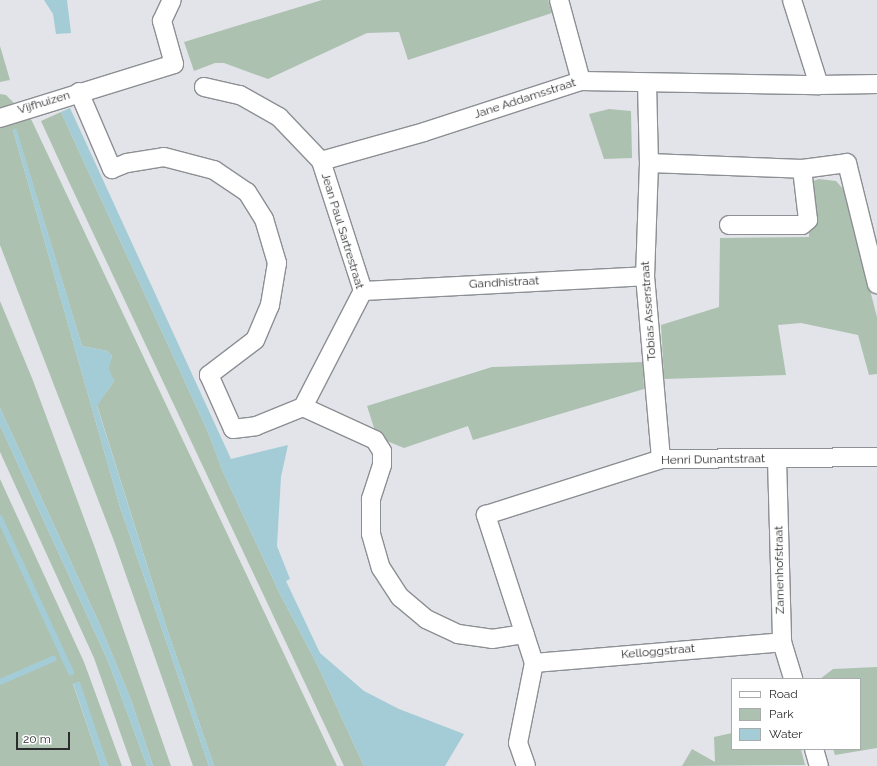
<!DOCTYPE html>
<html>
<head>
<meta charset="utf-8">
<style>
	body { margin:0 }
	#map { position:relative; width:877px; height:766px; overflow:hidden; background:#e2e4e9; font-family:Raleway,sans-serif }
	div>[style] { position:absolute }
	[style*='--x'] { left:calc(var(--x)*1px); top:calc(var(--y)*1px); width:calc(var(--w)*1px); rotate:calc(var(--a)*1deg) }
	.green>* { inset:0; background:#adc1b0 }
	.water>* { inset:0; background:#a3ccd6 }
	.stream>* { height:5.5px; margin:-2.75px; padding:0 2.75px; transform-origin:2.75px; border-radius:2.75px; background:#a3ccd6 }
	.roads { filter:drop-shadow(1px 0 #8c8f93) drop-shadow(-1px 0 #8c8f93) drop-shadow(0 1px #8c8f93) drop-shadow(0 -1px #8c8f93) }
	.minor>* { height:18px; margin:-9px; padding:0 9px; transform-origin:9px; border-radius:9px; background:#fff }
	span { translate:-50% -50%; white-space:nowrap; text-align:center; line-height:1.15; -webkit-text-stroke:3px #fff; paint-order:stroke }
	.street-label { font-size:12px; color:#2b2c2e }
	.legend { position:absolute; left:731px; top:678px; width:130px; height:72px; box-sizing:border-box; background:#fff; border:1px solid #aaabab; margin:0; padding:5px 7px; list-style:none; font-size:12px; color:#2b2c2e }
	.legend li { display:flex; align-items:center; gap:8px; height:20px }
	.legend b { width:20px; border:1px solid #aaabab }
	.scale { position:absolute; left:16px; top:732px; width:54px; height:18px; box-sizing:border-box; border:2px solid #2b2c2e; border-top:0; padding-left:5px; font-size:12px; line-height:14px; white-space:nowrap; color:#2b2c2e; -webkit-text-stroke:3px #fff; paint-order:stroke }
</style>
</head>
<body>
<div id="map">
	<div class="green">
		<div style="clip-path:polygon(322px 0,548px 0,552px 13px,408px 60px,399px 32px,367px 33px,268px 79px,224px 63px,215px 63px,194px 71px,184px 42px)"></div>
		<div style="clip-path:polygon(0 46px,10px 80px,0 82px)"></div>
		<div style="clip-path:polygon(0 94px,6px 95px,14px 103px,0 108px)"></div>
		<div style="clip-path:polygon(609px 109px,631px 111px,632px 158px,604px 159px,589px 114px)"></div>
		<div style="clip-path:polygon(61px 112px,208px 432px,223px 472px,280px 594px,317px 664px,364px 766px,344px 766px,69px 182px,41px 121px)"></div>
		<div style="clip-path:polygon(28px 113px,31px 119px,337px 766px,214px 766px,166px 626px,97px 405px,114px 381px,108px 369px,112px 356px,107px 351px,82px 346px,16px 129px,13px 130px,120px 507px,209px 766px,193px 766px,114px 541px,0 245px,0 125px)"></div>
		<div style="clip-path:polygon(819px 179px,836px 181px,844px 190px,877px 317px,877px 374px,869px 375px,858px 335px,801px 323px,778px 325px,786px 375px,664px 379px,661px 325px,719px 307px,720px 238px,809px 237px,808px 183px)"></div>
		<div style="clip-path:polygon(0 301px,32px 378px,95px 548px,171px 766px,153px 766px,131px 700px,100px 625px,0 408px)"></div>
		<div style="clip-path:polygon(643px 362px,644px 389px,473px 440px,468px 426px,404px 448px,377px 437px,367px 406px,492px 367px)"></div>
		<div style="clip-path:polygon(0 425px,108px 661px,147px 766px,132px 766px,94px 658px,0 452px)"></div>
		<div style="clip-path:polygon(0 479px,84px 662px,122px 766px,108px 766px,79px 682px,73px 684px,101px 766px,0 766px)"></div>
		<div style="clip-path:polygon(877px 667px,877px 748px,835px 755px,833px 749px,860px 749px,860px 679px,820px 679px,833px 669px)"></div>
		<div style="clip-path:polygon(732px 733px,732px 749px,801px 749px,805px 765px,682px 766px,692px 749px,715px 762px,714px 737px)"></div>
	</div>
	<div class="water">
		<div style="clip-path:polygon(44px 0,67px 0,71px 33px,56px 34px,53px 14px)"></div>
		<div style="clip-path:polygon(70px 108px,231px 459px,288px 445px,281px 477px,277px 546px,290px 579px,286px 581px,320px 653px,364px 691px,399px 709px,464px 734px,445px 766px,364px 766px,317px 664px,280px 594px,223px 472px,208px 432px,61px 112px)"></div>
		<div style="clip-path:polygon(16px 128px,82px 346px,107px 351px,112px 356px,109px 369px,114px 381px,97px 406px,166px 626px,214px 766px,209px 766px,120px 507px,13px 130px)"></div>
		<div style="clip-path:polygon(0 408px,100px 625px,131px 700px,153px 766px,147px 766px,108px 661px,0 425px)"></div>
		<div style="clip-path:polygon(80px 682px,108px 766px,101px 766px,73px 683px)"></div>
	</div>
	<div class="stream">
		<div style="--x:0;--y:518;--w:170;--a:65.2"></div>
		<div style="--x:0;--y:682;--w:58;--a:-23.5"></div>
	</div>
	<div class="roads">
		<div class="minor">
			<div style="--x:559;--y:0;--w:84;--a:74.8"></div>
			<div style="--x:792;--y:0;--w:89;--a:72.4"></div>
			<div style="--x:647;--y:83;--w:80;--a:88.6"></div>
			<div style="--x:649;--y:163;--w:113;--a:92"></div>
			<div style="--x:645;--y:276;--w:184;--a:85"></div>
			<div style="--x:204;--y:87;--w:37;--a:13"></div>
			<div style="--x:240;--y:95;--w:45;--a:29.4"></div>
			<div style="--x:279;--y:117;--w:61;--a:46.3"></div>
			<div style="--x:321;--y:161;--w:107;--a:-15.7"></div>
			<div style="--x:424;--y:132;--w:165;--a:-18"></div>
			<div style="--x:581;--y:81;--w:238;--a:1"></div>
			<div style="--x:819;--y:85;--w:58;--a:-1"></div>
			<div style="--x:79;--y:92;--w:84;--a:66.8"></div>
			<div style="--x:112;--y:169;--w:16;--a:-22"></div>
			<div style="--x:127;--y:163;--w:37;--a:-9"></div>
			<div style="--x:164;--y:157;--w:52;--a:14.6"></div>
			<div style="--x:214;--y:170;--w:40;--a:34"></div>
			<div style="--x:247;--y:192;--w:32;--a:58"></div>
			<div style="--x:264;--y:219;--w:46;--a:73.5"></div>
			<div style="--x:277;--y:263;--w:43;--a:99.5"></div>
			<div style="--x:270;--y:305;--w:38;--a:113"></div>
			<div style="--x:255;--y:340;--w:58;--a:142.7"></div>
			<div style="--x:209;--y:375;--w:59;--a:66"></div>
			<div style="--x:233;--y:429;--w:23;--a:-7"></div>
			<div style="--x:256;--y:426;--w:51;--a:-22"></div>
			<div style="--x:0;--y:118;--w:182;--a:-17.2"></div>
			<div style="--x:174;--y:64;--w:45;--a:-105.6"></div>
			<div style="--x:162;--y:21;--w:23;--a:-65"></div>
			<div style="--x:649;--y:163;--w:153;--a:2.2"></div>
			<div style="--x:802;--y:169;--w:45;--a:-7.6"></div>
			<div style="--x:847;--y:163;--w:125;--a:76.1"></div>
			<div style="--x:729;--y:225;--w:73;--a:0"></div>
			<div style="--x:802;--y:225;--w:8;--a:-40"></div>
			<div style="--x:808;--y:220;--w:51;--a:-96.7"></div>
			<div style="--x:363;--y:291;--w:282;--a:-3"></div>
			<div style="--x:303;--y:407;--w:79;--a:24.6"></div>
			<div style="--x:375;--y:440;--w:13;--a:58"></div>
			<div style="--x:382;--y:451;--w:14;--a:90"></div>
			<div style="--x:382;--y:465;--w:36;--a:108"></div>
			<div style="--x:371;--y:499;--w:35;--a:90"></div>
			<div style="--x:371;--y:534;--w:35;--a:74"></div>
			<div style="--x:381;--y:568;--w:35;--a:57"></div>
			<div style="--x:400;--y:597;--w:34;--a:40"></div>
			<div style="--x:426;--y:619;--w:35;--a:25"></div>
			<div style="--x:458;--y:634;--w:34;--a:8"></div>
			<div style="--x:492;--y:639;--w:33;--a:-9"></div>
			<div style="--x:303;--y:407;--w:131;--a:-62.7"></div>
			<div style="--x:363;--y:291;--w:137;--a:-107.9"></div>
			<div style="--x:777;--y:459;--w:183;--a:88.4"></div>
			<div style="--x:782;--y:642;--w:39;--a:73"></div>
			<div style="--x:534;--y:663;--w:249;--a:-4.8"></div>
			<div style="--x:814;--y:749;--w:18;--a:74"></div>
			<div style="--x:526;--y:766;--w:24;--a:-109"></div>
			<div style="--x:518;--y:743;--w:82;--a:-78.7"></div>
			<div style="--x:534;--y:663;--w:156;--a:-108"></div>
			<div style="--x:486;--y:515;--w:184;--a:-17.7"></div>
			<div style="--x:661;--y:459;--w:216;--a:-0.5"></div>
		</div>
	</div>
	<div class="street-label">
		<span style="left:525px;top:99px;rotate:-18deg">Jane Addamsstraat</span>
		<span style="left:44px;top:103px;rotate:-17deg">Vijfhuizen</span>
		<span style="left:342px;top:231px;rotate:73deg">Jean Paul Sartrestraat</span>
		<span style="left:504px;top:283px;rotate:-3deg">Gandhistraat</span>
		<span style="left:649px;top:311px;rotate:-94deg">Tobias Asserstraat</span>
		<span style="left:713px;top:460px;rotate:-1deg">Henri Dunantstraat</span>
		<span style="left:780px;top:570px;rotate:-91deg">Zamenhofstraat</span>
		<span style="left:658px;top:652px;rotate:-5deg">Kelloggstraat</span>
	</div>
	<ul class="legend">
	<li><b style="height:5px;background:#fff"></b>Road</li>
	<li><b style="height:11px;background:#adc1b0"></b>Park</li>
	<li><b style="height:11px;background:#a3ccd6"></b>Water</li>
	</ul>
	<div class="scale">20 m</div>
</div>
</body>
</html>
